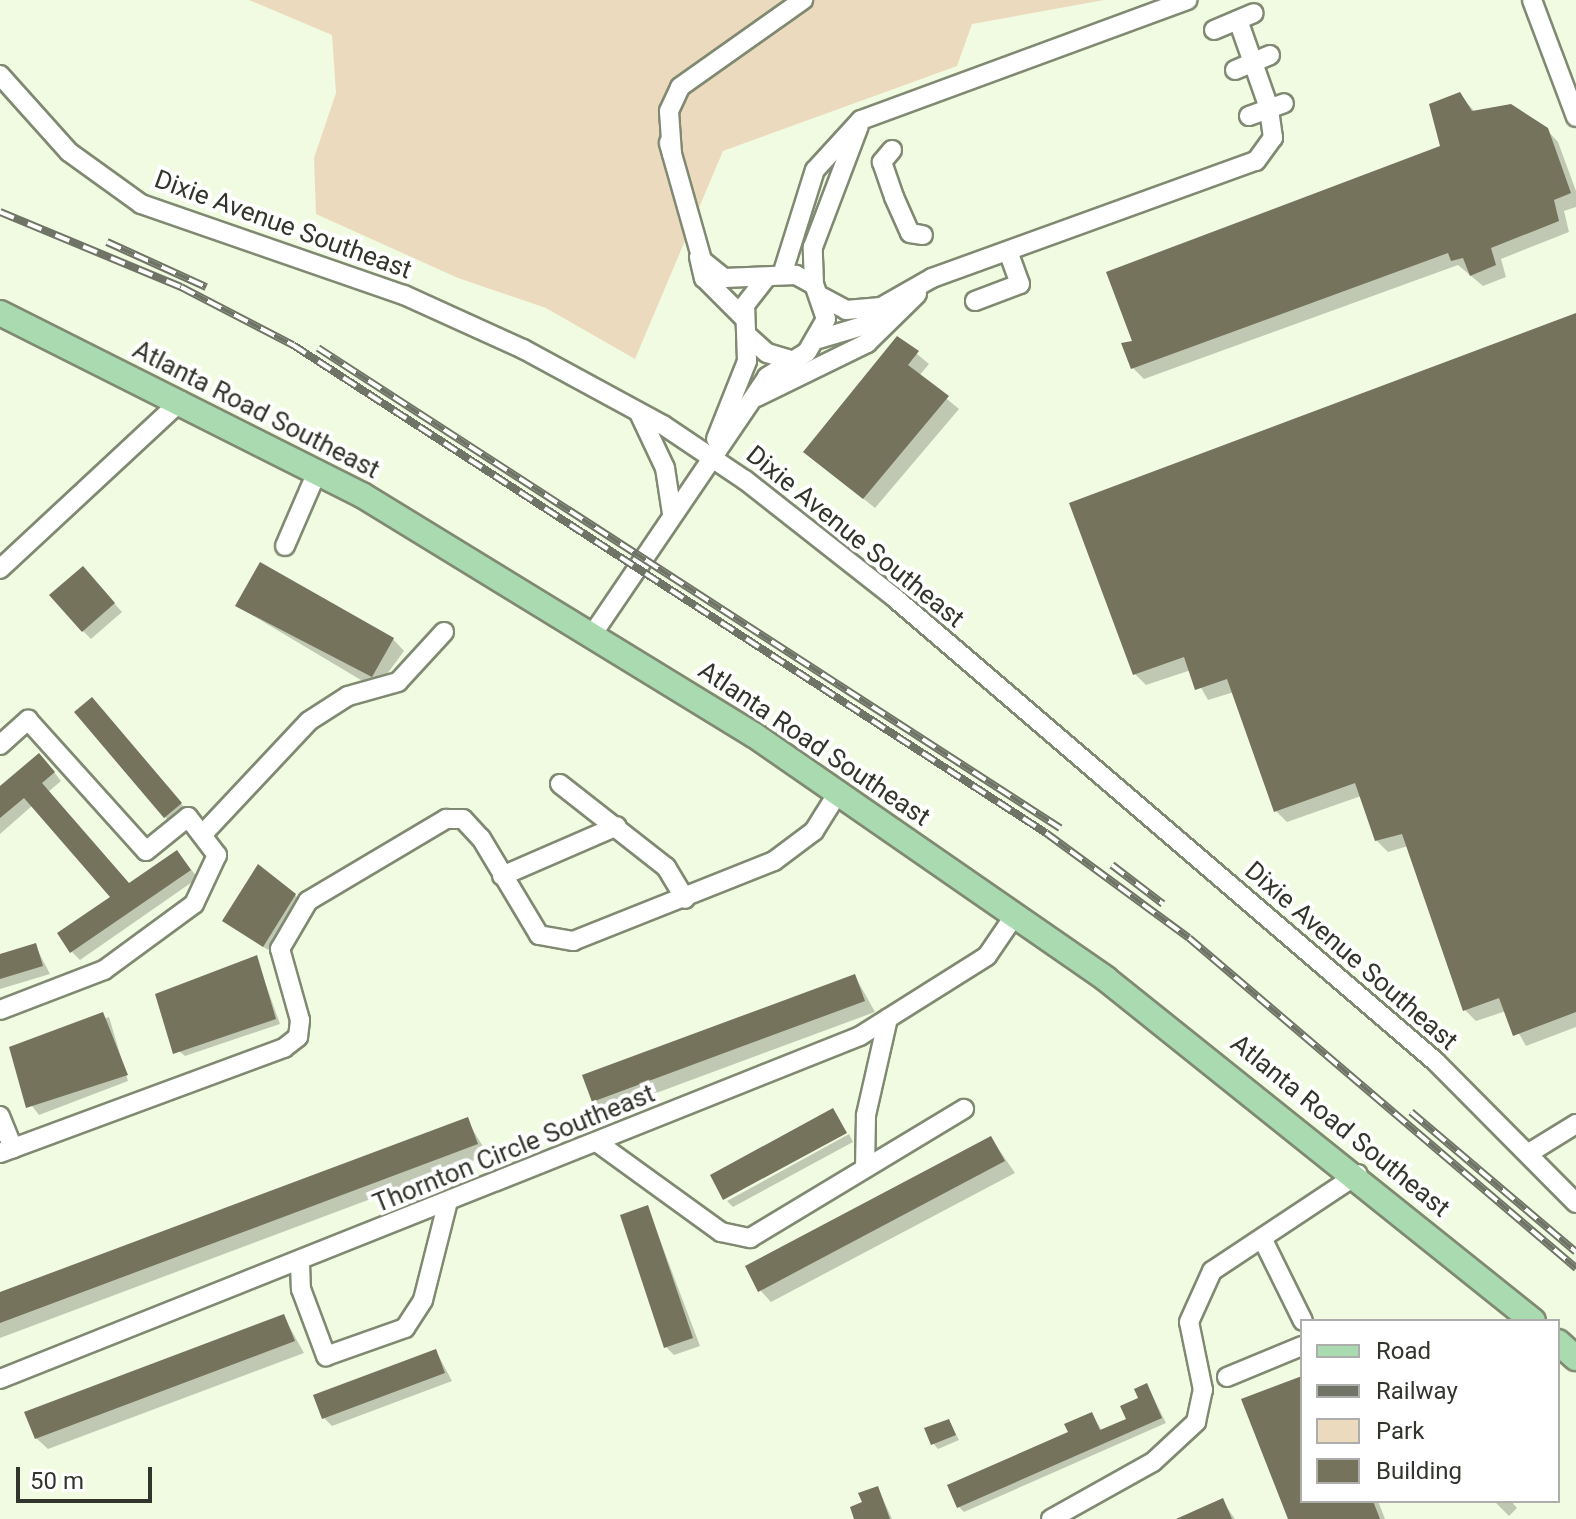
<!DOCTYPE html>
<html>
<head>
<meta charset="utf-8">
<style>
	body { margin:0 }
	#map { position:relative; width:1576px; height:1519px; overflow:hidden; background:#f1fbe1; font-family:Roboto,sans-serif }
	div>[style] { position:absolute }
	[style*='--x'] { left:calc(var(--x)*1px); top:calc(var(--y)*1px); width:calc(var(--w)*1px); rotate:calc(var(--a)*1deg) }
	.green>* { inset:0; background:#ecdabe }
	.shadow>* { inset:0; background:#0003 }
	.building>* { inset:0; background:#75735b }
	.roads { filter:drop-shadow(2px 0 #808972) drop-shadow(-2px 0 #808972) drop-shadow(0 2px #808972) drop-shadow(0 -2px #808972) }
	.minor>* { height:18px; margin:-9px; padding:0 9px; transform-origin:9px; border-radius:9px; background:#fff }
	.major>* { height:24px; margin:-12px; padding:0 12px; transform-origin:12px; border-radius:12px; background:#aadaaf }
	.rail>* { height:8px; margin-top:-4px; transform-origin:0; background:repeating-linear-gradient(90deg,#fff 0 15px,#6f7466 0 30px); box-sizing:border-box; border-block:2px solid #6f7466 }
	span { translate:-50% -50%; white-space:nowrap; text-align:center; line-height:1.15; -webkit-text-stroke:8px #fff; paint-order:stroke }
	.street-label { font-size:26px; color:#32352c }
	.legend { position:absolute; left:1300px; top:1319px; width:260px; height:184px; box-sizing:border-box; background:#fff; border:2px solid #adaeab; margin:0; padding:10px 14px; list-style:none; font-size:24px; color:#32352c }
	.legend li { display:flex; align-items:center; gap:16px; height:40px }
	.legend b { width:40px; border:2px solid #adaeab }
	.scale { position:absolute; left:16px; top:1467px; width:136px; height:36px; box-sizing:border-box; border:4px solid #32352c; border-top:0; padding-left:10px; font-size:24px; line-height:28px; white-space:nowrap; color:#32352c; -webkit-text-stroke:6px #fff; paint-order:stroke }
</style>
</head>
<body>
<div id="map">
	<div class="green">
		<div style="clip-path:polygon(249px 0,1104px 0,972px 24px,957px 66px,723px 151px,635px 359px,546px 308px,458px 278px,316px 214px,314px 158px,336px 93px,332px 35px)"></div>
	</div>
	<div class="shadow">
		<div style="clip-path:polygon(1460px 95px,1475px 112px,1546px 129px,1558px 142px,1576px 191px,1576px 207px,1564px 211px,1569px 232px,1501px 259px,1506px 277px,1483px 286px,1458px 265px,1144px 379px,1133px 368px,1135px 342px,1443px 147px)"></div>
		<div style="clip-path:polygon(1576px 317px,1576px 1027px,1526px 1046px,1506px 1011px,1476px 1021px,1465px 1010px,1408px 846px,1388px 852px,1376px 840px,1361px 796px,1287px 822px,1276px 811px,1234px 692px,1208px 700px,1191px 670px,1146px 685px,1135px 674px)"></div>
		<div style="clip-path:polygon(898px 338px,929px 364px,919px 376px,959px 409px,875px 508px,806px 452px)"></div>
		<div style="clip-path:polygon(91px 577px,122px 612px,91px 639px,83px 631px)"></div>
		<div style="clip-path:polygon(237px 606px,393px 639px,404px 651px,376px 689px)"></div>
		<div style="clip-path:polygon(100px 708px,188px 812px,173px 825px,165px 817px)"></div>
		<div style="clip-path:polygon(47px 763px,61px 781px,48px 792px,130px 885px,177px 852px,198px 878px,80px 960px,72px 952px,113px 897px,33px 805px,0 834px,0 790px)"></div>
		<div style="clip-path:polygon(295px 895px,300px 900px,268px 950px,224px 921px)"></div>
		<div style="clip-path:polygon(35px 945px,50px 974px,0 989px,0 956px)"></div>
		<div style="clip-path:polygon(256px 957px,280px 1024px,185px 1056px,179px 1051px)"></div>
		<div style="clip-path:polygon(855px 976px,875px 1012px,605px 1112px,594px 1101px)"></div>
		<div style="clip-path:polygon(109px 1017px,128px 1081px,39px 1115px,22px 1093px,12px 1048px)"></div>
		<div style="clip-path:polygon(467px 1120px,488px 1155px,0 1338px,0 1294px)"></div>
		<div style="clip-path:polygon(849px 1134px,853px 1142px,733px 1207px,727px 1201px)"></div>
		<div style="clip-path:polygon(991px 1138px,1015px 1173px,771px 1302px,760px 1290px)"></div>
		<div style="clip-path:polygon(648px 1208px,700px 1346px,674px 1355px,666px 1347px)"></div>
		<div style="clip-path:polygon(284px 1317px,304px 1353px,48px 1449px,36px 1438px)"></div>
		<div style="clip-path:polygon(436px 1351px,452px 1381px,332px 1426px,323px 1417px)"></div>
		<div style="clip-path:polygon(1302px 1378px,1302px 1501px,1378px 1501px,1385px 1519px,1290px 1519px)"></div>
		<div style="clip-path:polygon(1147px 1385px,1166px 1423px,964px 1512px,959px 1507px,950px 1486px,1071px 1434px,1092px 1414px,1102px 1431px,1128px 1420px)"></div>
		<div style="clip-path:polygon(949px 1421px,959px 1440px,938px 1449px,933px 1443px)"></div>
		<div style="clip-path:polygon(878px 1488px,892px 1519px,856px 1519px,864px 1504px)"></div>
		<div style="clip-path:polygon(1222px 1500px,1235px 1519px,1197px 1519px)"></div>
		<div style="clip-path:polygon(1494px 1501px,1511px 1501px,1517px 1508px,1509px 1516px)"></div>
	</div>
	<div class="building">
		<div style="clip-path:polygon(1460px 92px,1472px 111px,1511px 104px,1548px 128px,1571px 193px,1554px 200px,1559px 221px,1491px 248px,1496px 265px,1470px 276px,1463px 258px,1451px 261px,1448px 253px,1131px 369px,1121px 343px,1132px 341px,1106px 272px,1440px 146px,1429px 104px)"></div>
		<div style="clip-path:polygon(1576px 313px,1576px 1012px,1513px 1036px,1499px 998px,1463px 1011px,1402px 834px,1375px 841px,1355px 783px,1274px 812px,1227px 679px,1195px 690px,1184px 657px,1133px 675px,1069px 503px)"></div>
		<div style="clip-path:polygon(897px 336px,919px 351px,908px 365px,949px 396px,863px 499px,803px 452px)"></div>
		<div style="clip-path:polygon(260px 562px,394px 638px,372px 677px,235px 606px)"></div>
		<div style="clip-path:polygon(83px 566px,115px 603px,82px 632px,49px 595px)"></div>
		<div style="clip-path:polygon(92px 697px,182px 803px,164px 818px,74px 712px)"></div>
		<div style="clip-path:polygon(39px 753px,55px 772px,42px 783px,129px 883px,177px 850px,191px 870px,70px 953px,57px 933px,110px 897px,24px 798px,0 818px,0 786px)"></div>
		<div style="clip-path:polygon(258px 864px,296px 894px,263px 947px,222px 921px)"></div>
		<div style="clip-path:polygon(36px 943px,43px 966px,0 979px,0 954px)"></div>
		<div style="clip-path:polygon(257px 955px,276px 1019px,173px 1054px,155px 994px)"></div>
		<div style="clip-path:polygon(855px 974px,865px 1001px,592px 1102px,582px 1075px)"></div>
		<div style="clip-path:polygon(103px 1012px,128px 1075px,26px 1108px,9px 1047px)"></div>
		<div style="clip-path:polygon(833px 1108px,847px 1133px,723px 1200px,710px 1175px)"></div>
		<div style="clip-path:polygon(468px 1117px,478px 1144px,0 1323px,0 1292px)"></div>
		<div style="clip-path:polygon(991px 1136px,1005px 1161px,758px 1292px,745px 1266px)"></div>
		<div style="clip-path:polygon(648px 1205px,693px 1338px,664px 1348px,620px 1215px)"></div>
		<div style="clip-path:polygon(284px 1314px,295px 1341px,35px 1439px,24px 1412px)"></div>
		<div style="clip-path:polygon(436px 1349px,445px 1373px,322px 1419px,313px 1395px)"></div>
		<div style="clip-path:polygon(1302px 1376px,1302px 1501px,1373px 1501px,1380px 1519px,1288px 1519px,1241px 1399px)"></div>
		<div style="clip-path:polygon(1147px 1383px,1162px 1418px,957px 1508px,947px 1485px,1068px 1432px,1064px 1424px,1092px 1412px,1100px 1430px,1126px 1419px,1120px 1406px,1138px 1398px,1134px 1389px)"></div>
		<div style="clip-path:polygon(949px 1419px,956px 1435px,931px 1445px,924px 1428px)"></div>
		<div style="clip-path:polygon(878px 1486px,890px 1519px,854px 1519px,850px 1507px,862px 1502px,858px 1493px)"></div>
		<div style="clip-path:polygon(1223px 1498px,1232px 1519px,1176px 1519px)"></div>
	</div>
	<div class="roads">
		<div class="minor">
			<div style="--x:1532;--y:0;--w:125;--a:69.4"></div>
			<div style="--x:1214;--y:30;--w:43;--a:-23"></div>
			<div style="--x:1235;--y:70;--w:38;--a:-23"></div>
			<div style="--x:0;--y:75;--w:103;--a:48.1"></div>
			<div style="--x:69;--y:152;--w:89;--a:35.8"></div>
			<div style="--x:141;--y:204;--w:278;--a:19.1"></div>
			<div style="--x:404;--y:295;--w:131;--a:24.4"></div>
			<div style="--x:523;--y:349;--w:159;--a:28.5"></div>
			<div style="--x:663;--y:425;--w:99;--a:33.9"></div>
			<div style="--x:745;--y:480;--w:192;--a:38.2"></div>
			<div style="--x:896;--y:599;--w:710;--a:40.6"></div>
			<div style="--x:1435;--y:1061;--w:200;--a:45.2"></div>
			<div style="--x:1249;--y:116;--w:37;--a:-20"></div>
			<div style="--x:892;--y:150;--w:16;--a:130"></div>
			<div style="--x:882;--y:162;--w:37;--a:71"></div>
			<div style="--x:894;--y:197;--w:39;--a:66"></div>
			<div style="--x:910;--y:233;--w:13;--a:9"></div>
			<div style="--x:672;--y:154;--w:43;--a:-94"></div>
			<div style="--x:669;--y:111;--w:26;--a:-65"></div>
			<div style="--x:680;--y:87;--w:151;--a:-35.3"></div>
			<div style="--x:699;--y:257;--w:22;--a:77"></div>
			<div style="--x:704;--y:278;--w:55;--a:45"></div>
			<div style="--x:782;--y:275;--w:110;--a:-72.6"></div>
			<div style="--x:815;--y:170;--w:68;--a:-47.4"></div>
			<div style="--x:861;--y:120;--w:348;--a:-20.2"></div>
			<div style="--x:814;--y:285;--w:38;--a:-92"></div>
			<div style="--x:813;--y:247;--w:129;--a:-69.2"></div>
			<div style="--x:822;--y:297;--w:27;--a:28"></div>
			<div style="--x:846;--y:310;--w:35;--a:-5"></div>
			<div style="--x:881;--y:307;--w:59;--a:-29.6"></div>
			<div style="--x:932;--y:278;--w:344;--a:-19.9"></div>
			<div style="--x:1256;--y:161;--w:29;--a:-54"></div>
			<div style="--x:1273;--y:138;--w:30;--a:-98"></div>
			<div style="--x:1269;--y:108;--w:93;--a:-109.4"></div>
			<div style="--x:975;--y:301;--w:48;--a:-20.7"></div>
			<div style="--x:1020;--y:284;--w:35;--a:-110"></div>
			<div style="--x:748;--y:336;--w:25;--a:42"></div>
			<div style="--x:767;--y:353;--w:22;--a:16"></div>
			<div style="--x:819;--y:339;--w:73;--a:-16.7"></div>
			<div style="--x:757;--y:397;--w:123;--a:-26.1"></div>
			<div style="--x:867;--y:343;--w:70;--a:-44.4"></div>
			<div style="--x:639;--y:413;--w:61;--a:64.7"></div>
			<div style="--x:665;--y:468;--w:47;--a:81.3"></div>
			<div style="--x:716;--y:439;--w:84;--a:-68.3"></div>
			<div style="--x:747;--y:361;--w:56;--a:-92"></div>
			<div style="--x:745;--y:305;--w:34;--a:-52"></div>
			<div style="--x:285;--y:546;--w:81;--a:-66.6"></div>
			<div style="--x:0;--y:569;--w:247;--a:-42.9"></div>
			<div style="--x:594;--y:632;--w:308;--a:-55.8"></div>
			<div style="--x:767;--y:377;--w:47;--a:-32"></div>
			<div style="--x:807;--y:352;--w:38;--a:-60"></div>
			<div style="--x:826;--y:319;--w:36;--a:-109"></div>
			<div style="--x:814;--y:285;--w:21;--a:-151"></div>
			<div style="--x:796;--y:275;--w:72;--a:177.6"></div>
			<div style="--x:724;--y:278;--w:28;--a:-141"></div>
			<div style="--x:702;--y:260;--w:122;--a:-105.8"></div>
			<div style="--x:0;--y:745;--w:38;--a:-42"></div>
			<div style="--x:28;--y:720;--w:176;--a:48"></div>
			<div style="--x:146;--y:851;--w:54;--a:-39"></div>
			<div style="--x:188;--y:817;--w:48;--a:52.7"></div>
			<div style="--x:217;--y:855;--w:54;--a:115.1"></div>
			<div style="--x:194;--y:904;--w:112;--a:143.7"></div>
			<div style="--x:104;--y:970;--w:111;--a:159"></div>
			<div style="--x:560;--y:784;--w:135;--a:38.1"></div>
			<div style="--x:666;--y:867;--w:37;--a:59"></div>
			<div style="--x:202;--y:835;--w:156;--a:-46.8"></div>
			<div style="--x:309;--y:721;--w:46;--a:-32.7"></div>
			<div style="--x:348;--y:696;--w:52;--a:-15.6"></div>
			<div style="--x:398;--y:682;--w:68;--a:-47.4"></div>
			<div style="--x:502;--y:876;--w:125;--a:-23.5"></div>
			<div style="--x:0;--y:1116;--w:35;--a:68"></div>
			<div style="--x:598;--y:1143;--w:152;--a:35.9"></div>
			<div style="--x:721;--y:1232;--w:30;--a:12"></div>
			<div style="--x:750;--y:1238;--w:250;--a:-31.1"></div>
			<div style="--x:0;--y:1153;--w:303;--a:-20.3"></div>
			<div style="--x:284;--y:1048;--w:18;--a:-38"></div>
			<div style="--x:298;--y:1037;--w:17;--a:-83"></div>
			<div style="--x:300;--y:1020;--w:74;--a:-105.7"></div>
			<div style="--x:280;--y:949;--w:56;--a:-59.7"></div>
			<div style="--x:308;--y:901;--w:161;--a:-30.7"></div>
			<div style="--x:446;--y:819;--w:17;--a:0"></div>
			<div style="--x:463;--y:819;--w:26;--a:47"></div>
			<div style="--x:481;--y:838;--w:113;--a:59.1"></div>
			<div style="--x:539;--y:935;--w:35;--a:10"></div>
			<div style="--x:573;--y:941;--w:216;--a:-21.7"></div>
			<div style="--x:774;--y:861;--w:50;--a:-36.9"></div>
			<div style="--x:814;--y:831;--w:47;--a:-58"></div>
			<div style="--x:1529;--y:1153;--w:55;--a:-31.7"></div>
			<div style="--x:865;--y:1168;--w:53;--a:-88.9"></div>
			<div style="--x:866;--y:1115;--w:99;--a:-77.2"></div>
			<div style="--x:1263;--y:1240;--w:90;--a:63.7"></div>
			<div style="--x:300;--y:1263;--w:26;--a:88"></div>
			<div style="--x:301;--y:1289;--w:72;--a:69.5"></div>
			<div style="--x:326;--y:1356;--w:84;--a:-19.5"></div>
			<div style="--x:405;--y:1328;--w:33;--a:-57"></div>
			<div style="--x:423;--y:1300;--w:98;--a:-75.8"></div>
			<div style="--x:1227;--y:1377;--w:81;--a:-22.5"></div>
			<div style="--x:0;--y:1379;--w:926;--a:-21.74"></div>
			<div style="--x:860;--y:1036;--w:150;--a:-32.2"></div>
			<div style="--x:987;--y:956;--w:50;--a:-55.7"></div>
			<div style="--x:1051;--y:1519;--w:117;--a:-29.2"></div>
			<div style="--x:1153;--y:1462;--w:59;--a:-42.9"></div>
			<div style="--x:1196;--y:1422;--w:33;--a:-78"></div>
			<div style="--x:1203;--y:1390;--w:69;--a:-101.6"></div>
			<div style="--x:1189;--y:1322;--w:56;--a:-65.7"></div>
			<div style="--x:1212;--y:1271;--w:175;--a:-33.6"></div>
		</div>
		<div class="major">
			<div style="--x:0;--y:313;--w:405;--a:26.7"></div>
			<div style="--x:362;--y:495;--w:460;--a:31.5"></div>
			<div style="--x:754;--y:735;--w:428;--a:34.7"></div>
			<div style="--x:1106;--y:979;--w:547;--a:38.69"></div>
			<div style="--x:1558;--y:1342;--w:24;--a:42"></div>
		</div>
	</div>
	<div class="rail">
		<div style="--x:0;--y:212;--w:196;--a:22.5"></div>
		<div style="--x:181;--y:287;--w:126;--a:27.4"></div>
		<div style="--x:293;--y:345;--w:897;--a:32.95"></div>
		<div style="--x:1046;--y:833;--w:177;--a:36.3"></div>
		<div style="--x:1189;--y:938;--w:509;--a:40.45"></div>
		<div style="--x:107;--y:242;--w:109;--a:24.4"></div>
		<div style="--x:318;--y:348;--w:884;--a:32.9"></div>
		<div style="--x:1112;--y:865;--w:64;--a:37.4"></div>
		<div style="--x:1411;--y:1112;--w:216;--a:40.3"></div>
	</div>
	<div class="street-label">
		<span style="left:283px;top:225px;rotate:20deg">Dixie Avenue Southeast</span>
		<span style="left:256px;top:410px;rotate:27deg">Atlanta Road Southeast</span>
		<span style="left:855px;top:537px;rotate:39deg">Dixie Avenue Southeast</span>
		<span style="left:814px;top:744px;rotate:34deg">Atlanta Road Southeast</span>
		<span style="left:1351px;top:956px;rotate:41deg">Dixie Avenue Southeast</span>
		<span style="left:1340px;top:1126px;rotate:39deg">Atlanta Road Southeast</span>
		<span style="left:514px;top:1149px;rotate:-22deg">Thornton Circle Southeast</span>
	</div>
	<ul class="legend">
	<li><b style="height:10px;background:#aadaaf"></b>Road</li>
	<li><b style="height:10px;background:#6f7466"></b>Railway</li>
	<li><b style="height:22px;background:#ecdabe"></b>Park</li>
	<li><b style="height:22px;background:#75735b"></b>Building</li>
	</ul>
	<div class="scale">50 m</div>
</div>
</body>
</html>
